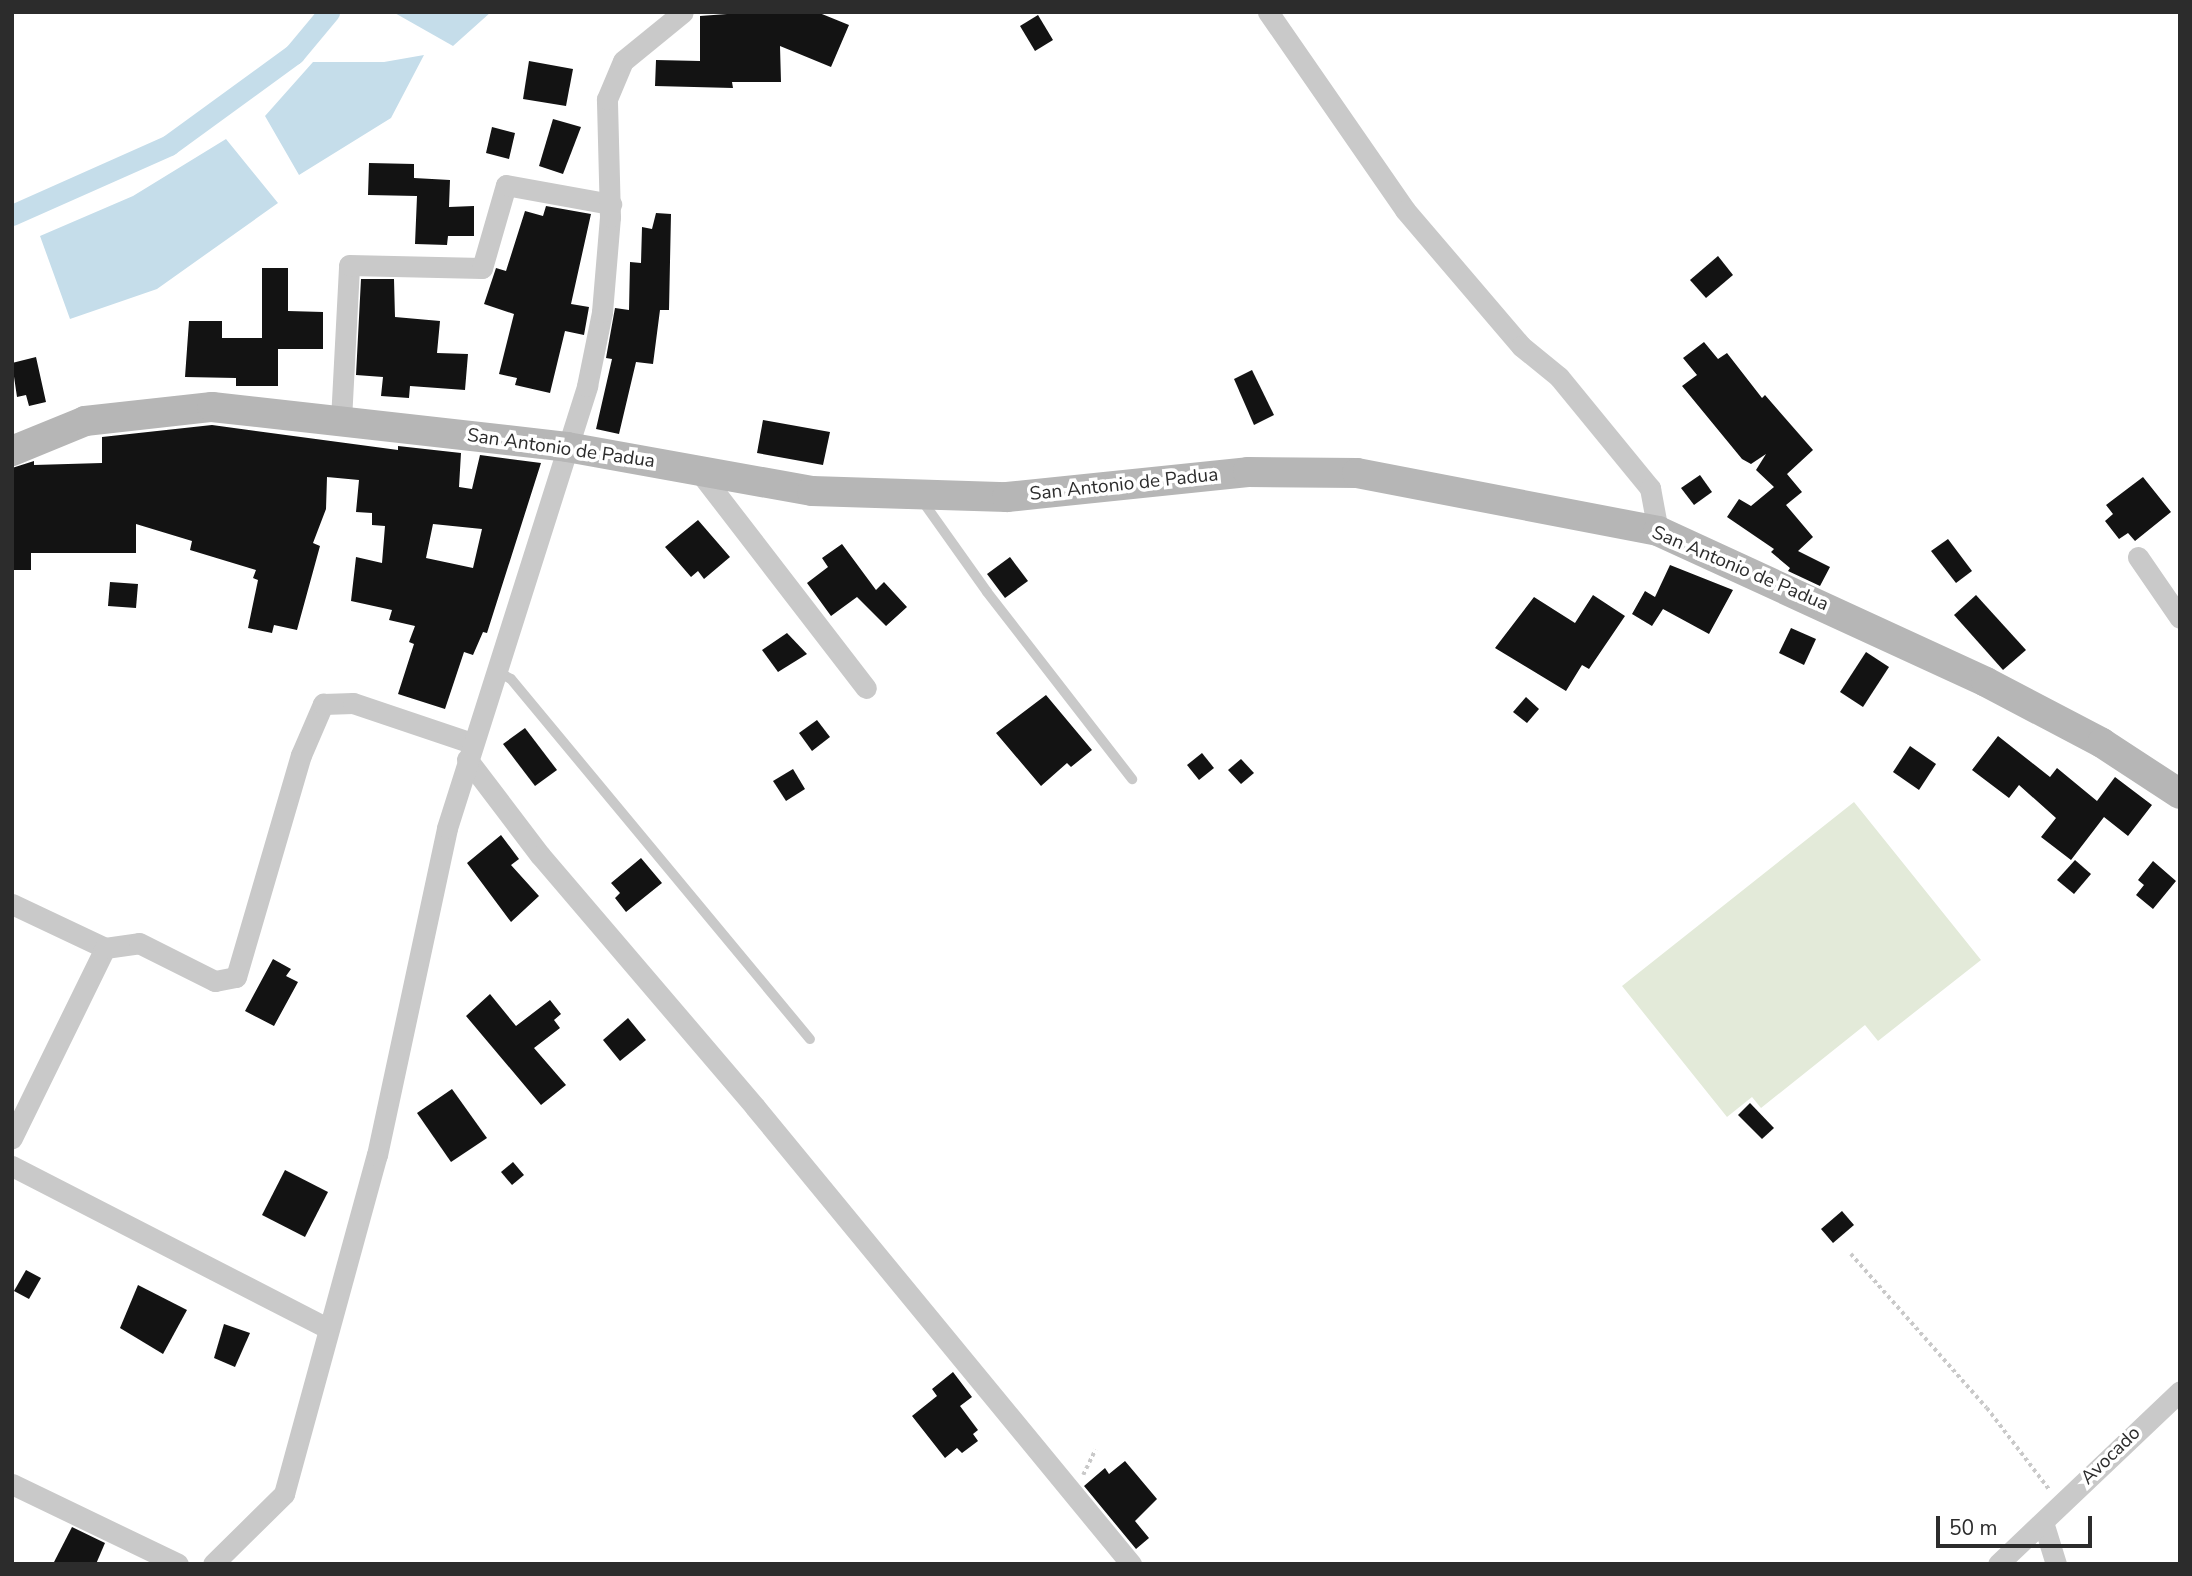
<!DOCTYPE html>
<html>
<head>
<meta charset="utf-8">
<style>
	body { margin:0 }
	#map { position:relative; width:2192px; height:1576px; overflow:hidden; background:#fff; font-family:"Nunito Sans",sans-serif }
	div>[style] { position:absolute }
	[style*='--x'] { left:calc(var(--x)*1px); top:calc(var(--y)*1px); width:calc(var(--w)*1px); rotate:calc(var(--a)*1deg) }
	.green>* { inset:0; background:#e3ead9 }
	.water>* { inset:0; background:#c5ddea }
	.canal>* { height:21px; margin:-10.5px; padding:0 10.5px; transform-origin:10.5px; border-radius:10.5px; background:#c5ddea }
	.building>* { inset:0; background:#131313 }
	.path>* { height:3.5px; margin-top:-1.75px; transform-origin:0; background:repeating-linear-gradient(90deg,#c9c9c9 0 3.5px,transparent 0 7px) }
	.lane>* { height:10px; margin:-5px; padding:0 5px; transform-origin:5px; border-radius:5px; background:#c9c9c9 }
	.street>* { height:21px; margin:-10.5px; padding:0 10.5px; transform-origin:10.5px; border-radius:10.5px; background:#c9c9c9 }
	.secondary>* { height:30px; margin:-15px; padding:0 15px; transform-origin:15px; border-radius:15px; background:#b6b6b6 }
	span { translate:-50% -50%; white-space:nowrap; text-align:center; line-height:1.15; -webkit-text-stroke:7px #fff; paint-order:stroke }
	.street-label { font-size:19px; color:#2c2c2c }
	.frame { position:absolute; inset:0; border:14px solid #2c2c2c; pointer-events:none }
	.scale { position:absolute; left:1936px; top:1516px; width:156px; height:32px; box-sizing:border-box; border:4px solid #2c2c2c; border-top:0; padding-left:9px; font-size:21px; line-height:24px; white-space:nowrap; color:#2c2c2c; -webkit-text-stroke:5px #fff; paint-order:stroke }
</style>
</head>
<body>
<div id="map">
	<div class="green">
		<div style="clip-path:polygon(1854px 802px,1981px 960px,1878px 1041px,1865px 1025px,1761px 1108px,1752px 1097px,1727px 1117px,1622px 986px)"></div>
	</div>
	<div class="water">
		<div style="clip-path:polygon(393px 12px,491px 12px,453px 46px)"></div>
		<div style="clip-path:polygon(424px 55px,391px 118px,299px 175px,265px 116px,313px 62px,384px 62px)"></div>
		<div style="clip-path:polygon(226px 139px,278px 203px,157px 289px,70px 319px,40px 236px,133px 196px)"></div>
	</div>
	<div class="canal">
		<div style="--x:12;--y:215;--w:172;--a:-24"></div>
		<div style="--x:169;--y:145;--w:155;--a:-36.1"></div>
		<div style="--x:294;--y:54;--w:55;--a:-50.2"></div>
	</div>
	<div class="building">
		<div style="clip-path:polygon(754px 12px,817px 12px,849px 25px,831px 67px,780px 46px,781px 82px,732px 82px,733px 88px,655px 86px,656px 60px,700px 61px,700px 16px)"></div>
		<div style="clip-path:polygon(1038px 15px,1053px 40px,1035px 51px,1020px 26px)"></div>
		<div style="clip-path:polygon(529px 61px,573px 69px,566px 106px,523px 99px)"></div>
		<div style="clip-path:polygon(553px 119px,581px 127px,563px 174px,539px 166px)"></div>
		<div style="clip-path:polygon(492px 127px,515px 133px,509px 159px,486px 153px)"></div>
		<div style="clip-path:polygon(369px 163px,414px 164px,414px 178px,450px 180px,449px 207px,474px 206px,474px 236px,448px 236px,447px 245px,415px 244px,417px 196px,368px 195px)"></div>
		<div style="clip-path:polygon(546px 206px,591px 214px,571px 304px,589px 307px,584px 335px,565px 331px,550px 393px,515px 385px,517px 378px,499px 374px,514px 314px,484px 304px,496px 268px,506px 271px,525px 211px,543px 216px)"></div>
		<div style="clip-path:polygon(656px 213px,671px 214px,669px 310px,660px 310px,653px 364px,636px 362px,619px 434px,596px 429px,612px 359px,606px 358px,615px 308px,629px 310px,630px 262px,641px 263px,642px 227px,652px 229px)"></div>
		<div style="clip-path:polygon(1718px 256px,1733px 275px,1706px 298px,1690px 280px)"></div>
		<div style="clip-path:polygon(262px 268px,288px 268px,288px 311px,323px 312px,323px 349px,278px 349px,278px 386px,236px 386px,236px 378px,185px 377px,189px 321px,222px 321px,222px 338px,262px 338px)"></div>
		<div style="clip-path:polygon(361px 279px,394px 279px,395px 317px,440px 321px,437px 353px,468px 354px,465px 390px,410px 386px,409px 398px,381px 396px,383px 377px,356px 375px)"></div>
		<div style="clip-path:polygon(1704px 342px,1718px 359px,1727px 353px,1762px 398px,1765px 395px,1813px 450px,1787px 474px,1802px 492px,1786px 505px,1813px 537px,1798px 551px,1830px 567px,1820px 586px,1788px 571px,1790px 568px,1771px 552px,1774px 549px,1727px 517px,1739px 499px,1751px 506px,1774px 487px,1756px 470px,1766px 454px,1751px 464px,1742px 459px,1682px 386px,1697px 375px,1683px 358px)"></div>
		<div style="clip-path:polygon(36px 357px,46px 402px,29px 406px,26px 395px,17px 397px,12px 363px)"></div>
		<div style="clip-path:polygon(1252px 370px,1274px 415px,1254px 425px,1234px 379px)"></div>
		<div style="clip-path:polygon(763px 420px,830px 432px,823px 465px,757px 453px)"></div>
		<div style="clip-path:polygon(evenodd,212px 425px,398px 450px,398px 446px,461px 453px,459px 487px,472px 489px,480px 455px,541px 463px,487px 633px,483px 632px,473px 655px,464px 652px,445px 709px,398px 694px,414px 644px,409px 642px,415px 626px,389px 620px,392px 610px,351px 601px,356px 557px,382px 563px,385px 526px,372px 525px,372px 513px,356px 512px,359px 480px,327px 477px,326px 509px,313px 543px,320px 546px,297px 630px,274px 625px,272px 633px,248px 628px,258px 580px,253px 578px,256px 570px,190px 550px,192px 541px,136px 524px,136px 553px,31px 553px,31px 570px,12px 570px,12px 468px,34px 461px,34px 465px,102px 463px,102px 437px,212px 425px,433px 524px,482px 529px,473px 568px,426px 558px,433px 524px)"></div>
		<div style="clip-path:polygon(1700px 475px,1712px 492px,1694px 505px,1681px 488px)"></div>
		<div style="clip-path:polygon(2143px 477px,2171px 512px,2135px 541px,2128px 533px,2119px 539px,2105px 521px,2113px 514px,2106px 505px)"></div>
		<div style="clip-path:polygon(698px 520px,730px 557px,704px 579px,698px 571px,691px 577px,665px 547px)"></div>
		<div style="clip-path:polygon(1948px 539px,1972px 571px,1956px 583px,1931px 551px)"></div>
		<div style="clip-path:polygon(842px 544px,876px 590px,884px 582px,907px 607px,886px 626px,857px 597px,831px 616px,807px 583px,828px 567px,822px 558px)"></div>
		<div style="clip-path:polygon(1010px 557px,1028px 581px,1005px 598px,987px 574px)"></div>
		<div style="clip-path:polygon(1670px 565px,1733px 590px,1709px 634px,1663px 609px,1652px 626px,1632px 614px,1645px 591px,1655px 597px)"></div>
		<div style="clip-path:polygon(110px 582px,138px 584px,136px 608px,108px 606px)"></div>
		<div style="clip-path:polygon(1593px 595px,1625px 616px,1589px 669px,1582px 665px,1566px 691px,1495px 648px,1534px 597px,1575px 623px)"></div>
		<div style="clip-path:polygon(1976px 595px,2026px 650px,2003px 670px,1954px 615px)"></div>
		<div style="clip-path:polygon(1791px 628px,1816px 639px,1804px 665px,1779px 653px)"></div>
		<div style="clip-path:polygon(787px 633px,807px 654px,778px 672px,762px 650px)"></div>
		<div style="clip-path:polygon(1866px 652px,1889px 667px,1863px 707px,1840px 692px)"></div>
		<div style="clip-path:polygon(1046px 695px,1092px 750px,1071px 767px,1067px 763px,1041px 786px,996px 733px)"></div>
		<div style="clip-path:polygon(1526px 697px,1539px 709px,1527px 723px,1513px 712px)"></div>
		<div style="clip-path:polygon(817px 720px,830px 737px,812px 751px,799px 733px)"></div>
		<div style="clip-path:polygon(525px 728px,557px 770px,535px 786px,503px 744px)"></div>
		<div style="clip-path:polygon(1998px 736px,2050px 777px,2057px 768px,2097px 801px,2115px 777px,2152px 805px,2128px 836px,2104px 817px,2071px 860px,2041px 837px,2056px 818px,2019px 785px,2009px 798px,1972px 770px)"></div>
		<div style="clip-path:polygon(1910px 746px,1936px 764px,1919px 790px,1893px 772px)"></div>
		<div style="clip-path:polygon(1202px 753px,1214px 768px,1199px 780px,1187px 765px)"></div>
		<div style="clip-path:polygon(1241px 759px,1254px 773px,1241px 784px,1228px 770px)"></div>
		<div style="clip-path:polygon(793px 769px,805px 789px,786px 801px,773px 781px)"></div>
		<div style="clip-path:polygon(501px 835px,519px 859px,511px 865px,539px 896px,511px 922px,467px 863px)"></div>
		<div style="clip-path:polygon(641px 858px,662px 883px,626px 912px,615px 898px,620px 893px,611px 883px)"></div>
		<div style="clip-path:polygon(2075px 860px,2091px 874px,2074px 894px,2057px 880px)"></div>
		<div style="clip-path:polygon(2153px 861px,2176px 881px,2153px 909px,2136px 895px,2144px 885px,2138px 880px)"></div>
		<div style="clip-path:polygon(273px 959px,291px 969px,286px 976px,298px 982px,274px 1026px,245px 1011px)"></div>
		<div style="clip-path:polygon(490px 994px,516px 1026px,550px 1000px,561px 1014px,554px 1020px,560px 1028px,534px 1048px,566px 1085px,541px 1105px,466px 1016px)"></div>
		<div style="clip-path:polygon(628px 1018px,646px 1040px,620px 1061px,603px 1040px)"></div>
		<div style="clip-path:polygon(452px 1089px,487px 1138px,451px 1162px,417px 1113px)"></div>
		<div style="clip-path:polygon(1750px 1103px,1774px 1128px,1762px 1139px,1738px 1115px)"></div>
		<div style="clip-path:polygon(513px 1162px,524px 1175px,512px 1185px,501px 1172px)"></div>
		<div style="clip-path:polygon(285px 1170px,328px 1192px,305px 1237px,262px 1215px)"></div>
		<div style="clip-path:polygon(1842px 1211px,1854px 1225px,1833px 1243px,1821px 1229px)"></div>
		<div style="clip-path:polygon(26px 1270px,41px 1278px,29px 1299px,14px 1291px)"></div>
		<div style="clip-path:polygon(138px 1285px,187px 1310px,163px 1354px,120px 1328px)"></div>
		<div style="clip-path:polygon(224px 1324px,250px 1333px,235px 1367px,214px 1358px)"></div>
		<div style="clip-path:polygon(953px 1372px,972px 1397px,960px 1406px,978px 1430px,973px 1434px,978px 1441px,962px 1453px,957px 1448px,945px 1458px,912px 1416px,937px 1396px,932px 1389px)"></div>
		<div style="clip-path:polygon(1125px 1461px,1157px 1499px,1135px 1521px,1149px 1538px,1136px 1549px,1084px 1486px,1105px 1468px,1109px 1474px)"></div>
		<div style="clip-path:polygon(72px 1527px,105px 1543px,96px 1564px,53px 1564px)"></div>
	</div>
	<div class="path">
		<div style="--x:1851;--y:1254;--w:205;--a:48.6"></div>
		<div style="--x:1987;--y:1408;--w:102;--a:52.6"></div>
		<div style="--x:1083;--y:1475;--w:28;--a:-64"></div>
	</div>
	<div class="lane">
		<div style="--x:921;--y:499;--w:114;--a:54.6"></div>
		<div style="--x:987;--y:592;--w:237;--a:52.2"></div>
		<div style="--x:494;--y:670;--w:19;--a:28"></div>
		<div style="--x:511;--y:679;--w:468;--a:50.3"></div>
	</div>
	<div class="street">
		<div style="--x:1268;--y:12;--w:241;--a:55.3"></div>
		<div style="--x:1405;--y:210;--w:179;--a:49.5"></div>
		<div style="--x:1521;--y:346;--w:49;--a:39.2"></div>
		<div style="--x:1559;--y:377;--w:144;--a:50.7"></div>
		<div style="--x:1650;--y:488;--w:44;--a:79.5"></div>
		<div style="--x:341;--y:420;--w:155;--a:-87"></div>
		<div style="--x:349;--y:265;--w:133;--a:1.3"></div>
		<div style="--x:482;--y:268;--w:86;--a:-73.9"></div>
		<div style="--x:506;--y:185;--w:107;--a:10.3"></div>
		<div style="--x:698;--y:470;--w:275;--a:52.4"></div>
		<div style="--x:2138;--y:557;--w:74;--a:55.5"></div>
		<div style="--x:467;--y:759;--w:121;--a:52.8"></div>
		<div style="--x:540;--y:855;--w:331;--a:49.5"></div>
		<div style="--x:755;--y:1107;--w:592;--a:50.55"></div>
		<div style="--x:12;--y:904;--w:103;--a:25.3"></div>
		<div style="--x:105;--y:948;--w:212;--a:116.1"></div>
		<div style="--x:105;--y:948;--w:34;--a:-8"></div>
		<div style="--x:139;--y:943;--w:85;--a:26.6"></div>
		<div style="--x:215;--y:981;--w:21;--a:-11"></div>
		<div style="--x:236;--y:977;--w:231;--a:-73.7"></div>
		<div style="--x:301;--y:755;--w:56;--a:-66.7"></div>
		<div style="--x:323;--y:704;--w:30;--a:-2"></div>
		<div style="--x:353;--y:703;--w:126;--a:18.6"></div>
		<div style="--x:12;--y:1166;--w:356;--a:27.2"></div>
		<div style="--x:12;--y:1484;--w:184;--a:25.7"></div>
		<div style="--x:2043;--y:1522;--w:44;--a:72.8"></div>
		<div style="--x:213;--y:1564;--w:100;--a:-44.6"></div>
		<div style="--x:284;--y:1494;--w:352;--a:-74.7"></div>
		<div style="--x:377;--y:1155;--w:334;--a:-77.9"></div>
		<div style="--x:447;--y:828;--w:464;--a:-72.4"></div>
		<div style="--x:587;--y:386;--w:76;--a:-78.5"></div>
		<div style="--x:602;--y:312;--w:95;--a:-85.2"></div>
		<div style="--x:610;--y:217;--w:118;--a:-91.5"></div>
		<div style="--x:607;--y:99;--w:41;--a:-67.2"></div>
		<div style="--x:623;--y:61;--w:77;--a:-39.2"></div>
		<div style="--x:1998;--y:1564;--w:251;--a:-43.5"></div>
	</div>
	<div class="secondary">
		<div style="--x:12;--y:451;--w:79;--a:-22.3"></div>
		<div style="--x:85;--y:421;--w:128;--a:-6.3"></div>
		<div style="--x:212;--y:407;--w:357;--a:6.4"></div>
		<div style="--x:567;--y:447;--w:249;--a:10.2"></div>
		<div style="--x:812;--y:491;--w:195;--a:1.8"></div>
		<div style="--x:1007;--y:497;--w:242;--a:-5.9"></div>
		<div style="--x:1248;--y:472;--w:109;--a:0.5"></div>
		<div style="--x:1357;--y:473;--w:307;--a:10.9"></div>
		<div style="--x:1658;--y:531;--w:361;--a:24.7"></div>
		<div style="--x:1986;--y:682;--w:131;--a:27.7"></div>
		<div style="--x:2102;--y:743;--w:93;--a:33.2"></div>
	</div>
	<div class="street-label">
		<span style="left:561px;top:449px;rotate:8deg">San Antonio de Padua</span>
		<span style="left:1124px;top:485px;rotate:-6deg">San Antonio de Padua</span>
		<span style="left:1740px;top:569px;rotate:23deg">San Antonio de Padua</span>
		<span style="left:2111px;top:1456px;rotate:-44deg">Avocado</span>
	</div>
	<div class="frame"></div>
	<div class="scale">50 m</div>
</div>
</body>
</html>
